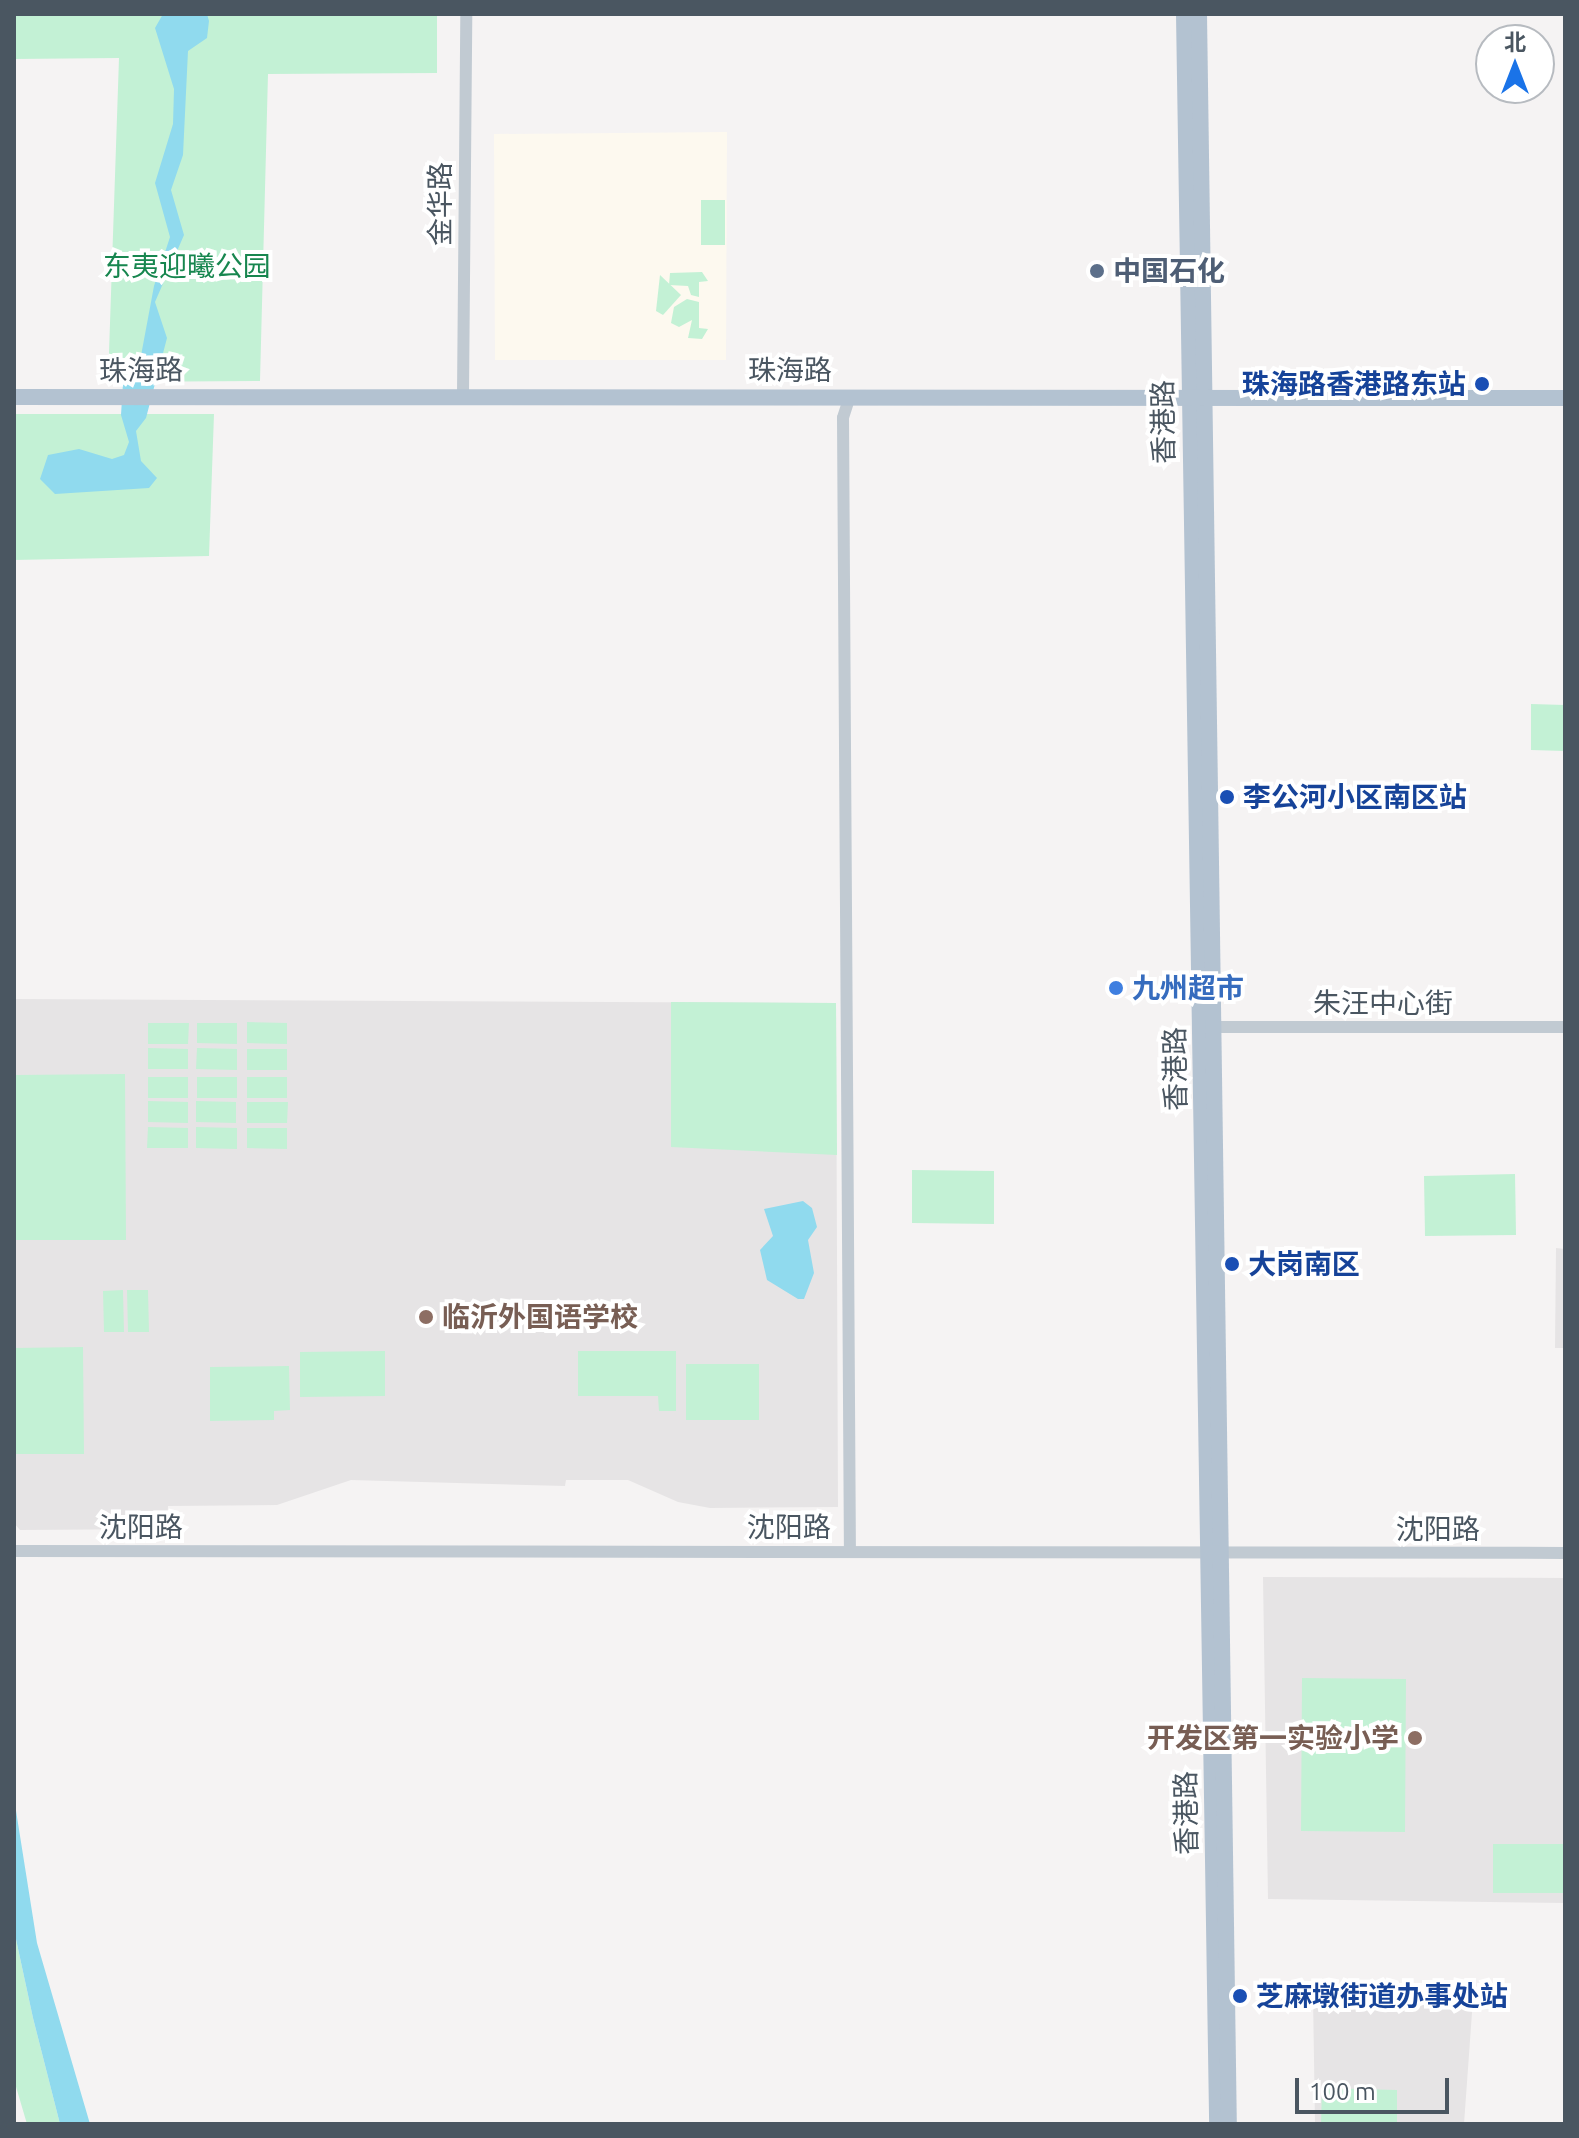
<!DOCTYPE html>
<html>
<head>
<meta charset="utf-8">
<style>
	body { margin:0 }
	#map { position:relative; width:1579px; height:2138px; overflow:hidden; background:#f5f3f3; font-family:Ubuntu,"Noto Sans SC",sans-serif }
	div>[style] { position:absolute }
	.commercial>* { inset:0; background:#fdf9ef }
	.education>* { inset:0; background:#e6e4e5 }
	.green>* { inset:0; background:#c3f1d5 }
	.water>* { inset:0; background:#90daee }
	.minor>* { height:12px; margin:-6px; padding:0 6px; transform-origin:6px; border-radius:6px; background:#c1cad2 }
	.major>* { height:16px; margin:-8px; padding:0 8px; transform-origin:8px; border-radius:8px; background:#b3c2d1 }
	.dots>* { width:22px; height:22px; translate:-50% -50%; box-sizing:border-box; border:4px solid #fff; border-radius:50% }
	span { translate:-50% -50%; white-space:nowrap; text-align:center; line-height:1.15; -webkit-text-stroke:8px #fff; paint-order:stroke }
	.street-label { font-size:28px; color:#4a5661 }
	.park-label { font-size:28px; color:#17864f }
	.service-label { font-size:28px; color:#4e5e75; font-weight:700 }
	.left { translate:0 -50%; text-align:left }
	.transit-label { font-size:28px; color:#164399; font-weight:700 }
	.right { translate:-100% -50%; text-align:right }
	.shop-label { font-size:28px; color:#366cbe; font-weight:700 }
	.education-label { font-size:28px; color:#785e54; font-weight:700 }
	.frame { position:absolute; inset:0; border:16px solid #4a5661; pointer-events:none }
	.north { position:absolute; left:1475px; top:24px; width:80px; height:80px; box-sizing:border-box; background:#fff; border:2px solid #b7bbc0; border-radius:50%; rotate:0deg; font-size:22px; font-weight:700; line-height:32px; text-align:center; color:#4a5661 }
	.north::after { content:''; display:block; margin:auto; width:28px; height:36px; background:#1a73e8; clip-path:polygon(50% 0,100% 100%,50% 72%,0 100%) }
	.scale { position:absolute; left:1295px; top:2078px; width:154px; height:36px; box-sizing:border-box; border:4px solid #4a5661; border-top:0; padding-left:10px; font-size:24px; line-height:28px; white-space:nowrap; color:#4a5661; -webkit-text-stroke:6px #fff; paint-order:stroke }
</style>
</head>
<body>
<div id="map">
	<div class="commercial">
		<div style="clip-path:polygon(727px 132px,726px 360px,495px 360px,494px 134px)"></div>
	</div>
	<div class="education">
		<div style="clip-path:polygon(14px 999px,836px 1003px,838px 1507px,710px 1508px,678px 1502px,628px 1480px,566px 1480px,565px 1486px,351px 1480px,277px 1505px,168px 1506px,167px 1529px,20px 1530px,14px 1523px)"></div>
		<div style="clip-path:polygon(1556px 1248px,1565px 1249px,1565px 1348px,1555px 1348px)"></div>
		<div style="clip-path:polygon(1263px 1577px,1565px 1578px,1565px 1903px,1268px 1899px)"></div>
		<div style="clip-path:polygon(1313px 1996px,1473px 1999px,1464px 2124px,1315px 2124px)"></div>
	</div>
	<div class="green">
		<div style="clip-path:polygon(14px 14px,437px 14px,437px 73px,268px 74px,260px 381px,108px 382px,119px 58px,14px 59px)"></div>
		<div style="clip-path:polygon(701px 200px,725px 200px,725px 245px,701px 245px)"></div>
		<div style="clip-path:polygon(702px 272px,708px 281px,699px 282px,699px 297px,691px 295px,688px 286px,669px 285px,670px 273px)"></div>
		<div style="clip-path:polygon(660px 275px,681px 295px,663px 315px,656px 311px)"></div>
		<div style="clip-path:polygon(687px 299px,699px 302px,699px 328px,708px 329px,702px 339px,688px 338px,692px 320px,679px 327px,671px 323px,674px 307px)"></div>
		<div style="clip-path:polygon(14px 414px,214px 414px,209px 556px,14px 560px)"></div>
		<div style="clip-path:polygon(1531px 704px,1565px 705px,1565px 751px,1531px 750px)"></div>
		<div style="clip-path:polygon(671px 1002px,836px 1003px,837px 1155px,671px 1147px)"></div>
		<div style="clip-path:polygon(247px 1022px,287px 1023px,287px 1044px,247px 1043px)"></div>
		<div style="clip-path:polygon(148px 1023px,189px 1023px,188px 1044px,148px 1044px)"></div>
		<div style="clip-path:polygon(197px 1023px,237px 1023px,237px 1044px,197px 1043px)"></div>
		<div style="clip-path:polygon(148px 1048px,188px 1049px,188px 1069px,148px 1069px)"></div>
		<div style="clip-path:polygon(197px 1048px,237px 1049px,237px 1070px,196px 1069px)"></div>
		<div style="clip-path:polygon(247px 1049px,287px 1049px,287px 1070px,247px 1070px)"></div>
		<div style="clip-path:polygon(125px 1074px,126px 1240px,14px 1240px,14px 1075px)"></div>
		<div style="clip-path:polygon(148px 1077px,188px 1077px,188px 1098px,148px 1098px)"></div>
		<div style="clip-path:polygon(197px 1077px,237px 1077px,237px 1098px,197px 1098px)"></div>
		<div style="clip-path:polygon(247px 1077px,287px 1077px,287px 1098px,247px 1098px)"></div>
		<div style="clip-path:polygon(148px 1101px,188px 1102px,188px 1123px,148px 1122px)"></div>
		<div style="clip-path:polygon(196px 1101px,236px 1102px,236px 1123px,196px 1122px)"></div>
		<div style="clip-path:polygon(247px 1102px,288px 1102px,287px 1123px,247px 1123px)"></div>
		<div style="clip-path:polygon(148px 1127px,188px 1128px,188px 1148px,147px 1148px)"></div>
		<div style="clip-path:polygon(196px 1127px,237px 1128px,237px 1149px,196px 1148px)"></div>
		<div style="clip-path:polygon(247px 1128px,287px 1128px,287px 1149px,247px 1148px)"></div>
		<div style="clip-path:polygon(912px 1170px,994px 1171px,994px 1224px,912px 1223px)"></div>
		<div style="clip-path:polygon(1515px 1174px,1516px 1235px,1425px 1236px,1424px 1176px)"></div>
		<div style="clip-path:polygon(123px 1290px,124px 1332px,104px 1332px,103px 1291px)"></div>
		<div style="clip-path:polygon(127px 1290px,148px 1290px,149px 1332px,128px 1332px)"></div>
		<div style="clip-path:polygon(83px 1347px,84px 1454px,14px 1454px,14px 1348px)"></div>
		<div style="clip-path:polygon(385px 1351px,385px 1396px,300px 1397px,300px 1352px)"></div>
		<div style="clip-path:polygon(578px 1351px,676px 1351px,676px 1411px,659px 1411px,658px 1396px,578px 1396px)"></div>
		<div style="clip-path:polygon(686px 1364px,759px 1364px,759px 1420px,686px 1420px)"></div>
		<div style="clip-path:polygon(289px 1366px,290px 1410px,274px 1411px,274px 1420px,210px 1421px,210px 1367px)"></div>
		<div style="clip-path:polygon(1302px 1678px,1406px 1679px,1405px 1832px,1301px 1831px)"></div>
		<div style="clip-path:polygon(1493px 1844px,1565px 1844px,1565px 1893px,1493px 1893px)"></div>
		<div style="clip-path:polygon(14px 1930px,33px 2018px,60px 2124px,27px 2124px,14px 2080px)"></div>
		<div style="clip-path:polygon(1322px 2088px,1397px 2090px,1397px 2124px,1321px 2124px)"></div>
	</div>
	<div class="water">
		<div style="clip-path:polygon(163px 14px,207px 14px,209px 21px,207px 38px,188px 51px,183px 155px,171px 190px,184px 235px,155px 302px,167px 338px,146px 418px,136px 431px,141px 461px,157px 478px,149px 488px,55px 494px,40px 479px,48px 455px,79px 449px,112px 459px,124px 455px,129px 442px,121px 415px,123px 383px,140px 361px,154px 286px,170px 237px,155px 183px,173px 124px,174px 89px,155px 28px)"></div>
		<div style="clip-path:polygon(803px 1201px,812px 1208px,817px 1227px,808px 1240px,814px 1273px,804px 1299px,798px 1299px,767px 1280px,760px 1250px,773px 1236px,764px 1209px)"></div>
		<div style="clip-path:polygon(14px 1798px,37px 1943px,90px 2124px,60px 2124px,33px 2018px,14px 1930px)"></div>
	</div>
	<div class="minor">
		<div style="left:463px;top:394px;width:380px;rotate:-89.5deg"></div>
		<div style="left:850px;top:396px;width:23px;rotate:108deg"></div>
		<div style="left:843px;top:418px;width:1133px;rotate:89.65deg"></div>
		<div style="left:1208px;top:1027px;width:357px"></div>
		<div style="left:14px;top:1551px;width:1551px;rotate:0.07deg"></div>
	</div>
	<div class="major">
		<div style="left:1184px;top:14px;width:2110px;rotate:89.1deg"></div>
		<div style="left:1199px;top:14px;width:2110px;rotate:89.19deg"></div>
		<div style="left:14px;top:397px;width:1551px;rotate:0.04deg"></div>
	</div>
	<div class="dots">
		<div style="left:1097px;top:271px;background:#5c6f8a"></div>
		<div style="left:1482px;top:384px;background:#1a4fb4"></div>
		<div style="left:1227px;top:797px;background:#1a4fb4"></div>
		<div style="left:1116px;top:988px;background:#3f7fe0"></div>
		<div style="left:1232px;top:1264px;background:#1a4fb4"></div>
		<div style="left:426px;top:1317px;background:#8d6e63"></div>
		<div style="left:1415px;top:1738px;background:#8d6e63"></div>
		<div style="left:1240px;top:1996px;background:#1a4fb4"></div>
	</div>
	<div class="street-label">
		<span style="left:440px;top:204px;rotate:-90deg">金华路</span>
		<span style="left:141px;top:370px;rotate:-1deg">珠海路</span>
		<span style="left:790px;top:370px">珠海路</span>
		<span style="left:1163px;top:422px;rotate:-91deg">香港路</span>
		<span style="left:1383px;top:1003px">朱汪中心街</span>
		<span style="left:1175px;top:1069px;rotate:-91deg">香港路</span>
		<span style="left:141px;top:1527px">沈阳路</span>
		<span style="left:789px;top:1527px">沈阳路</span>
		<span style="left:1438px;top:1529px">沈阳路</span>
		<span style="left:1186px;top:1813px;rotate:-91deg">香港路</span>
	</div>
	<div class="park-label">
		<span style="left:187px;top:266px">东夷迎曦公园</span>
	</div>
	<div class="service-label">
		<span class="left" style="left:1113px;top:271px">中国石化</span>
	</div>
	<div class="transit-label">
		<span class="right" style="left:1466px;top:384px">珠海路香港路东站</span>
		<span class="left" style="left:1243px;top:797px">李公河小区南区站</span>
		<span class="left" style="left:1248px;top:1264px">大岗南区</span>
		<span class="left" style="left:1256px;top:1996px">芝麻墩街道办事处站</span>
	</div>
	<div class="shop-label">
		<span class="left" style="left:1132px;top:988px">九州超市</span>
	</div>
	<div class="education-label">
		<span class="left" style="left:442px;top:1317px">临沂外国语学校</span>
		<span class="right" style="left:1399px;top:1738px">开发区第一实验小学</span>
	</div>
	<div class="frame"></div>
	<div class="north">北</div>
	<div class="scale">100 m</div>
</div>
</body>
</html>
